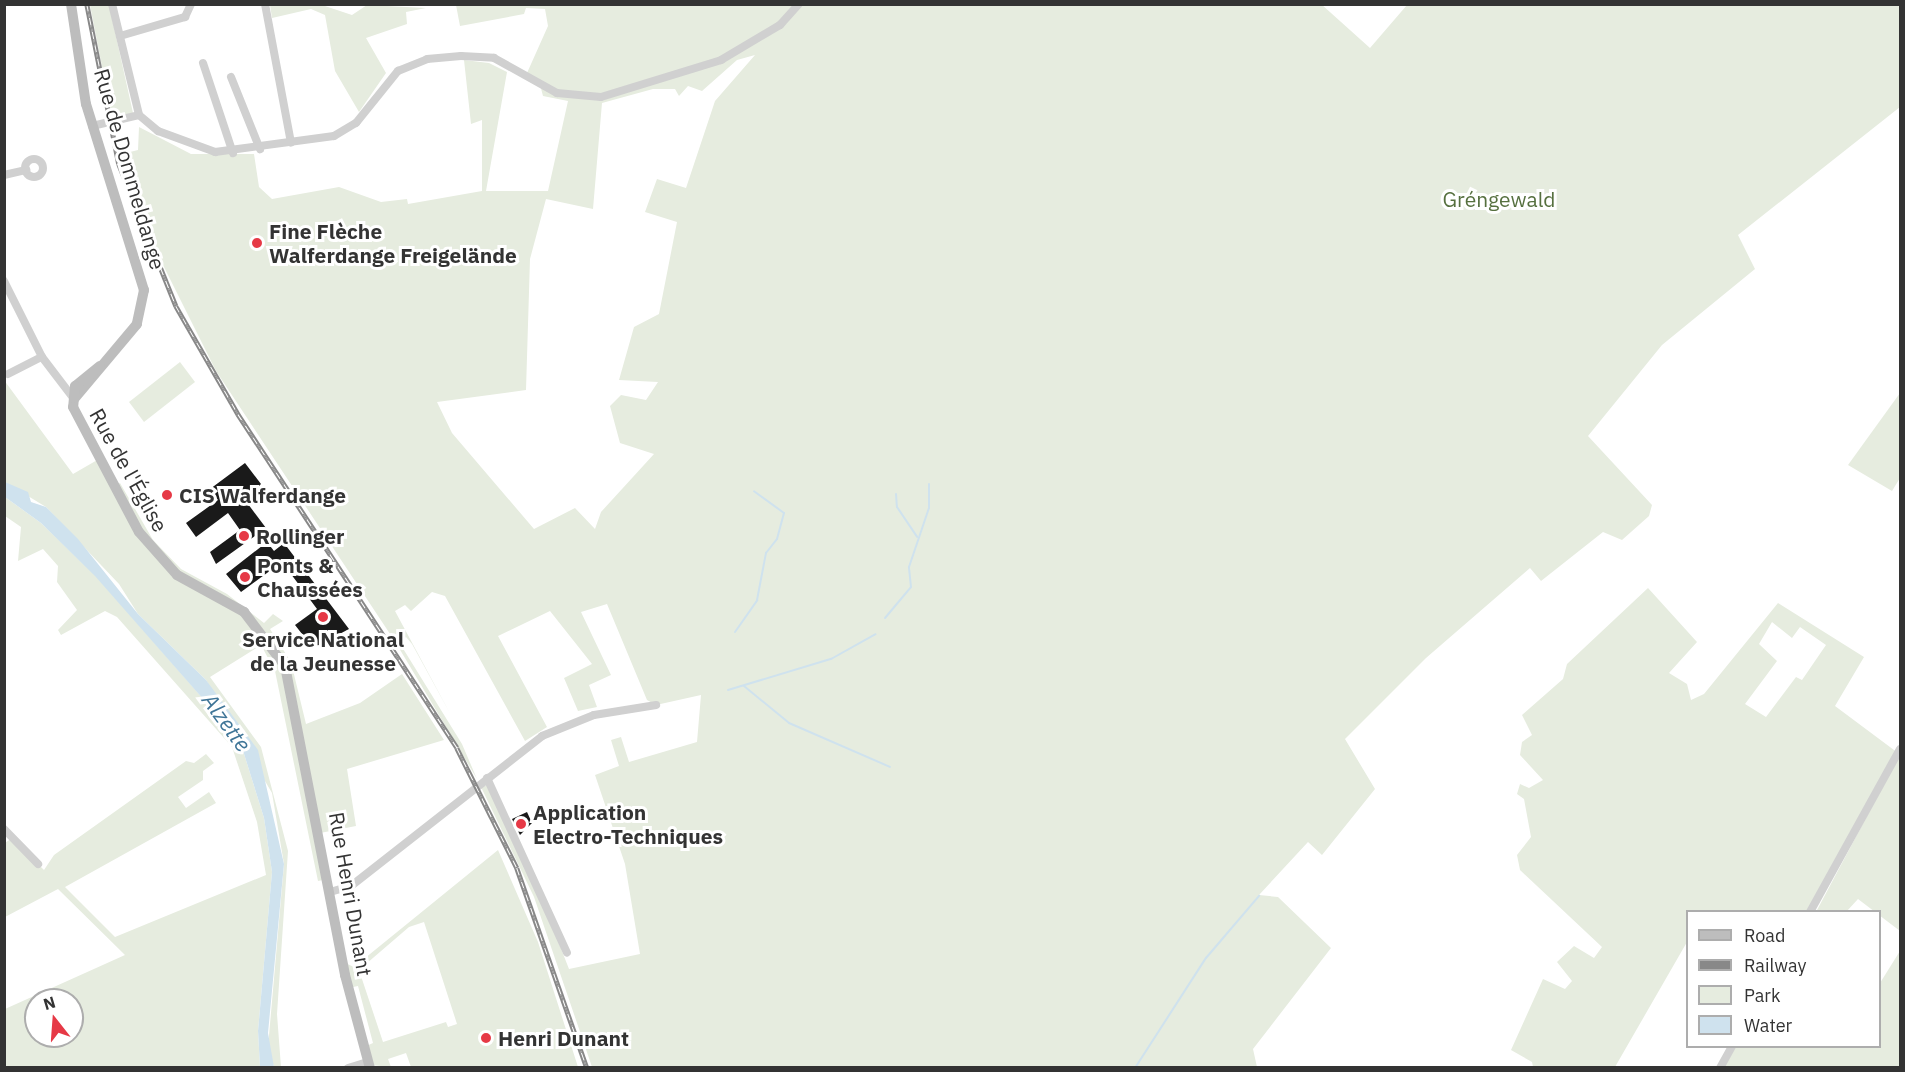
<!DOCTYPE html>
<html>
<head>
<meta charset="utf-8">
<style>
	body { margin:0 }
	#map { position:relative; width:1905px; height:1072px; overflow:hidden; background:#fff; font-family:"IBM Plex Sans",sans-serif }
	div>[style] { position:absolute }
	.green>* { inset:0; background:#e6ecdf }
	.water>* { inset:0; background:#cfe2ee }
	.stream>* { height:2px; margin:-1px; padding:0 1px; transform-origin:1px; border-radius:1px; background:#cfe2ee }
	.building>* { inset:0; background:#1a1a1a }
	.street>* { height:8px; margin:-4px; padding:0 4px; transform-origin:4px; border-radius:4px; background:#d0d0d0 }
	.street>.ring { margin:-4px; padding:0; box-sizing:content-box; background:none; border:8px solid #d0d0d0; border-radius:50% }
	.secondary>* { height:10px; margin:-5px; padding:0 5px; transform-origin:5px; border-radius:5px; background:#bdbdbd }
	.rail>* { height:4.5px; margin-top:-2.25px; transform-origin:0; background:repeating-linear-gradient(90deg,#fff 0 7px,#888 0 14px); box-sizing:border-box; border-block:2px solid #888 }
	.dots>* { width:16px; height:16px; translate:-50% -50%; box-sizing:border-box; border:3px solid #fff; border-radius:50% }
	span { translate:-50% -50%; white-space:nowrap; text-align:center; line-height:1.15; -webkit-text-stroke:6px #fff; paint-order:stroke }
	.street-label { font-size:21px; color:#333 }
	.park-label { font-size:21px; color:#56703f }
	.poi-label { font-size:21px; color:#333; font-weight:700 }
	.left { translate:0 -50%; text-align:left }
	.water-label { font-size:22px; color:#3f7597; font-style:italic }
	.frame { position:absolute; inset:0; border:6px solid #333; pointer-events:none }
	.legend { position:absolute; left:1686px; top:910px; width:195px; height:138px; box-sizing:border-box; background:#fff; border:2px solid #adadad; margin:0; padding:8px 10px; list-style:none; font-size:18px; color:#333 }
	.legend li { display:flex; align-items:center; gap:12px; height:30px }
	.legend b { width:30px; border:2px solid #adadad }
	.north { position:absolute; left:24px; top:988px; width:60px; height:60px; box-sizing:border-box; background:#fff; border:2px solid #adadad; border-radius:50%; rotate:343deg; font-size:16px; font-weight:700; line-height:24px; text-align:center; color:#333 }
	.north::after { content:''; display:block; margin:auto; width:21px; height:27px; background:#e63946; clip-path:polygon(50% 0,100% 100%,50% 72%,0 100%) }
</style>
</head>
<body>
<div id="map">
	<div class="green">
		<div style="clip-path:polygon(evenodd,1321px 4px,1370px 48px,1407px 5px,1900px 5px,1900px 107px,1738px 235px,1755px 269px,1662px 345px,1588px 436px,1652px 505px,1649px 516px,1622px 540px,1603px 532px,1541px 581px,1530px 568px,1426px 658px,1345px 739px,1375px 789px,1322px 855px,1308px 842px,1259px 895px,1278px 897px,1331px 948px,1253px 1049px,1257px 1067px,592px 1067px,534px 897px,480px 785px,487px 786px,540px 895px,569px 969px,640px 954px,625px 864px,595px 775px,619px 766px,611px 740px,621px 737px,629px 762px,697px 742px,701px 695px,656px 705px,647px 700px,607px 604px,581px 612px,611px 675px,589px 685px,597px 707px,578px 711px,564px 678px,592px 664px,550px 611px,498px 636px,547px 727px,525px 741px,445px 596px,432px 592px,411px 611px,405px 605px,395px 611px,452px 717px,412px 644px,406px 637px,399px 642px,462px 744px,477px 779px,396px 643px,216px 371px,146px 231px,117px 140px,126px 153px,138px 150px,139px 127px,191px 154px,254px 154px,259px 187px,272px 199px,339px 187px,381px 202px,407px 199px,408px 204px,482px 191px,482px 120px,471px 124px,464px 60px,489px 63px,507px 72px,486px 191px,548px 191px,568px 101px,543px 96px,539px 81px,527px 73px,548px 26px,545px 9px,526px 8px,524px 14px,460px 26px,456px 5px,1321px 4px,755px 55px,715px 101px,686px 188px,657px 179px,645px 212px,677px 222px,659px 314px,634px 327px,619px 380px,658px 382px,646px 400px,621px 395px,610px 406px,620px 443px,654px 454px,601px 512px,595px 529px,575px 508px,534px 529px,452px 433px,437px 402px,526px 390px,530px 259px,546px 199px,593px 209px,602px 103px,653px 89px,675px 89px,679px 96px,688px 86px,702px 91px,737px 60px,755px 55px)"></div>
		<div style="clip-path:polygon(90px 5px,109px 5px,133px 113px,112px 118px)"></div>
		<div style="clip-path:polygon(270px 5px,322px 5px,352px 15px,367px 5px,426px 8px,406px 12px,407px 24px,366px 38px,386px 73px,359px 112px,335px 71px,325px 15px,311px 9px,272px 18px)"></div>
		<div style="clip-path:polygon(180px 362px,195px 382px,144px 422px,129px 402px)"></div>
		<div style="clip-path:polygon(4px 380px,73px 474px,99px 459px,115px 486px,120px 483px,153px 540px,181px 569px,227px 594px,264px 623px,273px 614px,283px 621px,270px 629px,291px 662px,306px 724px,360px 703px,402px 674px,444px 740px,347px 769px,356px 826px,315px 834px,323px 880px,318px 881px,275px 671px,261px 645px,210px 677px,261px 747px,288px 851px,277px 1014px,281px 1067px,274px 1067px,268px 1047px,284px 864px,272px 793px,206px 680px,138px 614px,119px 584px,46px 507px,5px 482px)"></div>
		<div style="clip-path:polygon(1900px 393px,1900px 478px,1892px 491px,1848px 465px)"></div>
		<div style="clip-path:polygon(evenodd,5px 497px,41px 523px,96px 576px,240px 741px,264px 818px,272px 872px,258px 1031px,260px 1067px,5px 1067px,5px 1009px,125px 955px,58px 889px,5px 917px,5px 843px,12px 838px,44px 870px,54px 855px,186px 761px,194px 763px,206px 754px,214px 763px,203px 771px,203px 780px,178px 797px,186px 808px,209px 792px,216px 803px,65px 887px,115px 937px,266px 875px,257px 822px,232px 747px,117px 617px,105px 611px,61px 635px,58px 630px,77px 610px,57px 582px,58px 566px,43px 549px,18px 561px,21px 527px,5px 516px,5px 497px,36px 1000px,72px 1000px,72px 1036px,36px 1036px,36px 1000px)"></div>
		<div style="clip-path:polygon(evenodd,1648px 588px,1697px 642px,1669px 673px,1687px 684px,1691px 700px,1704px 694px,1778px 603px,1864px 657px,1835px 706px,1898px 753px,1810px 911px,1688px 912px,1687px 942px,1615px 1067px,1533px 1067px,1532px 1062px,1511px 1050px,1543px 979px,1565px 989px,1572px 981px,1557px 962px,1574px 946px,1594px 958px,1602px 947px,1520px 870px,1517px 855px,1531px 837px,1524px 799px,1517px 794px,1520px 784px,1529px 788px,1543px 780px,1520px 755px,1522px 742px,1532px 735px,1522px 715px,1563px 679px,1567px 664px,1648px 588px,1772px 622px,1792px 638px,1800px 627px,1826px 645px,1802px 680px,1796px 677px,1766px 717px,1745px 704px,1777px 661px,1759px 644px,1772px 622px)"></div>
		<div style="clip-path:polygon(1900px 754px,1900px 931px,1858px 899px,1847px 911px,1816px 912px)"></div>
		<div style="clip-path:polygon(evenodd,498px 850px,538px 942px,578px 1067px,411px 1067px,406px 1053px,388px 1059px,391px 1067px,370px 1065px,364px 1047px,373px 1043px,358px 986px,348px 988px,343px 962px,354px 967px,498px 850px,424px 922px,457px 1024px,448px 1027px,446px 1022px,383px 1042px,359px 970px,409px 927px,424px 922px)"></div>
		<div style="clip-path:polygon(1900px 951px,1900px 1067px,1720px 1068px,1732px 1047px,1880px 1046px,1880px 983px)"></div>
	</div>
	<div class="water">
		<div style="clip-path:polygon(5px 482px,28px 492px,31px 502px,46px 507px,78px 539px,138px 614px,206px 680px,258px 750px,284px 864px,268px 1033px,274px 1067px,260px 1067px,258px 1031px,272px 872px,264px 818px,240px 741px,95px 576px,41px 523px,5px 497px)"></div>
	</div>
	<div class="stream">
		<div style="left:896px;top:494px;width:13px;rotate:86deg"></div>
		<div style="left:897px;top:507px;width:36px;rotate:56deg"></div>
		<div style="left:885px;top:618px;width:40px;rotate:-50deg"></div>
		<div style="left:911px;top:587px;width:20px;rotate:-96deg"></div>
		<div style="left:909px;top:567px;width:62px;rotate:-71.3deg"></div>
		<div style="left:929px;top:508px;width:24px;rotate:-90deg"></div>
		<div style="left:735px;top:632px;width:39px;rotate:-55deg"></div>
		<div style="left:757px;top:600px;width:48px;rotate:-79.2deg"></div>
		<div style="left:766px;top:553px;width:18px;rotate:-52deg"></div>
		<div style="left:777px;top:539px;width:27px;rotate:-75deg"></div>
		<div style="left:784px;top:513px;width:37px;rotate:-144deg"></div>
		<div style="left:744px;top:686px;width:58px;rotate:39.4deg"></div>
		<div style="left:789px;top:723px;width:110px;rotate:23.5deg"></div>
		<div style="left:728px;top:690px;width:108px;rotate:-16.8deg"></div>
		<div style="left:831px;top:659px;width:51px;rotate:-29.1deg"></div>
		<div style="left:1135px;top:1068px;width:131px;rotate:-57.2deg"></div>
		<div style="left:1206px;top:958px;width:82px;rotate:-49.5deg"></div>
	</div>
	<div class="building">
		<div style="clip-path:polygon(245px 463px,261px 484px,245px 500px,266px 528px,216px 564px,210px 552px,240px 530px,228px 513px,196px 537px,186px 523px,218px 500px,210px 489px)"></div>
		<div style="clip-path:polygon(267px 542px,274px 551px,284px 543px,349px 629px,313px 648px,295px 625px,317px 609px,282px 562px,241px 592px,226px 574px)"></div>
		<div style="clip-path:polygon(527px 812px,532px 823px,520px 835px,512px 819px)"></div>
	</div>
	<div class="street">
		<div style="left:112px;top:4px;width:114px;rotate:76.3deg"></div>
		<div style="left:265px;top:4px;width:141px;rotate:79.4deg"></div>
		<div style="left:120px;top:36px;width:68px;rotate:-16.3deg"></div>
		<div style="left:185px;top:17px;width:14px;rotate:-65deg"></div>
		<div style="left:203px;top:63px;width:95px;rotate:71.6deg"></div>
		<div style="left:231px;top:77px;width:78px;rotate:68.1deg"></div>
		<div style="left:139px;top:115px;width:25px;rotate:40deg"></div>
		<div style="left:158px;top:131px;width:61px;rotate:20.2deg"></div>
		<div style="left:215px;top:152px;width:120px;rotate:-7.7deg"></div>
		<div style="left:334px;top:136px;width:26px;rotate:-31deg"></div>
		<div style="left:356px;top:123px;width:67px;rotate:-51.1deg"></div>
		<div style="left:398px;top:71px;width:31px;rotate:-22deg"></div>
		<div style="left:427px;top:59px;width:34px;rotate:-5deg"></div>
		<div style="left:461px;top:56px;width:33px;rotate:3deg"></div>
		<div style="left:494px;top:58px;width:72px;rotate:29.1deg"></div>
		<div style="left:557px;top:93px;width:44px;rotate:5.2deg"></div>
		<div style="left:601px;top:97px;width:126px;rotate:-17.1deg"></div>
		<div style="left:721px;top:60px;width:69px;rotate:-30.7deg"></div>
		<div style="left:780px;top:25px;width:28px;rotate:-48deg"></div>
		<div style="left:92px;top:126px;width:48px;rotate:-13.2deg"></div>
		<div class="ring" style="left:25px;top:159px;width:10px;height:10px"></div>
		<div style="left:4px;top:175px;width:23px;rotate:-13deg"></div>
		<div style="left:4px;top:281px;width:85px;rotate:63.4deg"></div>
		<div style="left:42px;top:357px;width:53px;rotate:52.7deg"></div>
		<div style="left:8px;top:374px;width:38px;rotate:-27deg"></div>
		<div style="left:487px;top:778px;width:192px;rotate:65.4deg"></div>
		<div style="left:4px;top:829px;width:49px;rotate:45.8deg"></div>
		<div style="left:330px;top:892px;width:22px;rotate:-16deg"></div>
		<div style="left:351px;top:886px;width:243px;rotate:-38.1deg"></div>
		<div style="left:542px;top:736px;width:56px;rotate:-22deg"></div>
		<div style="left:594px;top:715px;width:63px;rotate:-9.2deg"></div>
		<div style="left:1810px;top:912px;width:186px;rotate:-61.1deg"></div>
		<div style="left:348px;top:1068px;width:21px;rotate:-17deg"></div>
		<div style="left:1720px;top:1068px;width:25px;rotate:-61deg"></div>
	</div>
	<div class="secondary">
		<div style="left:71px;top:4px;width:101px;rotate:81.5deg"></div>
		<div style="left:86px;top:104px;width:195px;rotate:72.7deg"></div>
		<div style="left:144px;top:290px;width:35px;rotate:102deg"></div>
		<div style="left:137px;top:324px;width:98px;rotate:130deg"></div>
		<div style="left:100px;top:366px;width:32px;rotate:141deg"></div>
		<div style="left:75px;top:386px;width:21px;rotate:95deg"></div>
		<div style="left:73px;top:407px;width:141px;rotate:62.2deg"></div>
		<div style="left:139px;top:532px;width:57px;rotate:48.5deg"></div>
		<div style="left:177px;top:575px;width:77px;rotate:28.9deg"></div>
		<div style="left:244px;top:612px;width:68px;rotate:52.8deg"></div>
		<div style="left:285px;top:666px;width:315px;rotate:79deg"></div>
		<div style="left:345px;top:975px;width:96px;rotate:75deg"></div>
	</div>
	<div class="rail">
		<div style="left:87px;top:4px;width:163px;rotate:78.7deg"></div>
		<div style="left:119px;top:164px;width:153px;rotate:68.1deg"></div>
		<div style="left:176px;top:306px;width:125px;rotate:60.1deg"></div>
		<div style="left:238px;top:414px;width:399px;rotate:56.7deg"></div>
		<div style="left:457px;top:748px;width:134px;rotate:63.4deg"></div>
		<div style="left:517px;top:868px;width:212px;rotate:70.7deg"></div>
	</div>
	<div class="dots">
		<div style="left:257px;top:243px;background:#e63946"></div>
		<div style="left:167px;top:495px;background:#e63946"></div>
		<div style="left:244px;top:536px;background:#e63946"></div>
		<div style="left:245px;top:577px;background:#e63946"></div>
		<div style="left:323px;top:617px;background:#e63946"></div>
		<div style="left:521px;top:824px;background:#e63946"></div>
		<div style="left:486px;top:1038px;background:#e63946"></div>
	</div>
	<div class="street-label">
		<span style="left:130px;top:169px;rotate:74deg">Rue de Dommeldange</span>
		<span style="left:129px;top:470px;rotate:61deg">Rue de l'Église</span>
		<span style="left:351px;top:894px;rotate:80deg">Rue Henri Dunant</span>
	</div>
	<div class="park-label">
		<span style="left:1499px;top:199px">Gréngewald</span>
	</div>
	<div class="poi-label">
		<span class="left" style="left:269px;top:243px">Fine Flèche<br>Walferdange Freigelände</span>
		<span class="left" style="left:179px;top:495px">CIS Walferdange</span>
		<span class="left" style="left:256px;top:536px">Rollinger</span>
		<span class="left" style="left:257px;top:577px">Ponts &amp;<br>Chaussées</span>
		<span style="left:323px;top:651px">Service National<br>de la Jeunesse</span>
		<span class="left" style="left:533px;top:824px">Application<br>Electro-Techniques</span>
		<span class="left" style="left:498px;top:1038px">Henri Dunant</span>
	</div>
	<div class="water-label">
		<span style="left:227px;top:722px;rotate:54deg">Alzette</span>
	</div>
	<div class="frame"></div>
	<ul class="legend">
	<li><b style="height:8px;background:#bdbdbd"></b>Road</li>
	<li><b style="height:8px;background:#888"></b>Railway</li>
	<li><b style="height:16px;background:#e6ecdf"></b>Park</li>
	<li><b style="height:16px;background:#cfe2ee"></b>Water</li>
	</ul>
	<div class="north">N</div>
</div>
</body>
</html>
